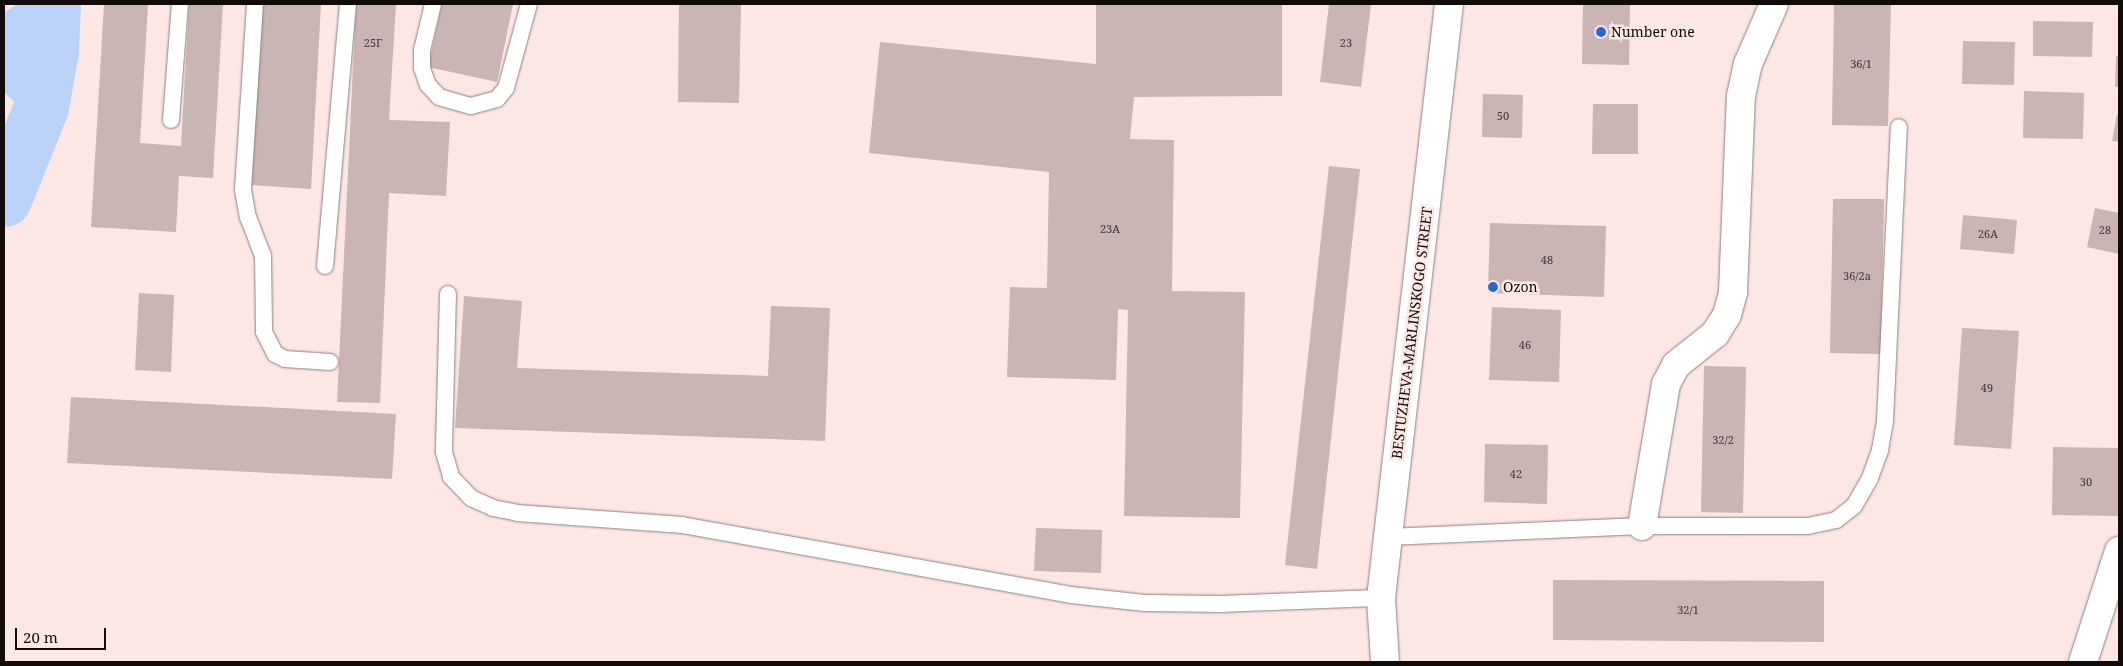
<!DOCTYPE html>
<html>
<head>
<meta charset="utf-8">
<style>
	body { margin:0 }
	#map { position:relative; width:2123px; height:666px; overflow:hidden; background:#fce7e4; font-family:"Noto Serif",serif }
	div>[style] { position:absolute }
	.water>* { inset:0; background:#bbd2f8 }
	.river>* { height:55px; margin:-27.5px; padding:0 27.5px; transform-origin:27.5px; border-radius:27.5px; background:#bbd2f8 }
	.building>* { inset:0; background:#c9b5b3 }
	.roads { filter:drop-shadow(0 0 1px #917e7c) drop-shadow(0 0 1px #917e7c) }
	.service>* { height:16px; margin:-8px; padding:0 8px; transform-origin:8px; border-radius:8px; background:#fff }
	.minor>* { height:28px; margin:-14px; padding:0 14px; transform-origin:14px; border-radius:14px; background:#fff }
	.dots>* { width:14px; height:14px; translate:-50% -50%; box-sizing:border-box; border:2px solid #fce7e4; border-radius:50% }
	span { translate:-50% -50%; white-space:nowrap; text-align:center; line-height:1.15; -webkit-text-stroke:5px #fce7e4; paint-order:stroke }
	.number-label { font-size:11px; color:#3f3634 }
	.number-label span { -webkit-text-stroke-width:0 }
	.poi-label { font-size:14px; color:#110b0a }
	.left { translate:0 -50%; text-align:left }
	.street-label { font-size:14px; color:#110b0a }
	.frame { position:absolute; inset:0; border:5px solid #110b0a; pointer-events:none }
	.scale { position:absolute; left:15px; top:628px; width:91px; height:22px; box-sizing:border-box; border:2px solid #110b0a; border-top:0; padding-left:6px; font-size:15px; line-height:18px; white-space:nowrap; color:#110b0a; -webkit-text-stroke:4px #fce7e4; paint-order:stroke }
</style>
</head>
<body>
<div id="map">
	<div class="water">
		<div style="clip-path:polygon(17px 4px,60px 4px,71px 55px,44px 131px,4px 92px,4px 13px)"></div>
	</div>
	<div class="river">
		<div style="left:4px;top:199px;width:99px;rotate:-68.1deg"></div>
		<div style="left:41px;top:107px;width:58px;rotate:-80deg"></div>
		<div style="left:51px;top:50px;width:46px;rotate:-87.5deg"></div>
	</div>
	<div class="building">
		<div style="clip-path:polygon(104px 4px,148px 4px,140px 143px,181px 146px,189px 4px,223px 4px,213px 178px,179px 176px,176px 232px,91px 227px)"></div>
		<div style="clip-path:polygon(261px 4px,321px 4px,311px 189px,250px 185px)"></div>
		<div style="clip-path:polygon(356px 4px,396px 4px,389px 120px,450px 122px,446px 196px,389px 193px,380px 403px,337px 402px)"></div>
		<div style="clip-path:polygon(442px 4px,513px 4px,497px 82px,428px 67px)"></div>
		<div style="clip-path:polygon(679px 4px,741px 4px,739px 103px,678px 102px)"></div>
		<div style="clip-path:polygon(1096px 4px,1282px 4px,1282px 96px,1134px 97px,1130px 139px,1174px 140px,1172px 291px,1245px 292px,1240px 518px,1124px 516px,1128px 310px,1118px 309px,1116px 380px,1007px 377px,1010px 287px,1047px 288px,1049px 172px,869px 153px,880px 42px,1096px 64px)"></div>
		<div style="clip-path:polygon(1329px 4px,1371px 4px,1361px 87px,1320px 82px)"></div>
		<div style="clip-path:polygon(1583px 4px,1630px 4px,1629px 65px,1582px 64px)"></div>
		<div style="clip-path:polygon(1834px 4px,1891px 4px,1888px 126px,1832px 125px)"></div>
		<div style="clip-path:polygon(2033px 21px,2093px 22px,2092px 57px,2033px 56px)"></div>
		<div style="clip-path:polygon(1963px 41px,2015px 42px,2014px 85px,1962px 84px)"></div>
		<div style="clip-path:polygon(2116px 56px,2119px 56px,2119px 87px,2115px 87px)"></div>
		<div style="clip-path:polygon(2024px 91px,2084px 93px,2083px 139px,2023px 138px)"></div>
		<div style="clip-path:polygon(1483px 94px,1523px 95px,1522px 138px,1482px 137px)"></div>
		<div style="clip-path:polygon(1593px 104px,1638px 104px,1638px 154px,1592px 154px)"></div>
		<div style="clip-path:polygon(2117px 114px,2119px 115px,2119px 142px,2112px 141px)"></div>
		<div style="clip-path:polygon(1329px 166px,1360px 169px,1317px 569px,1285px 565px)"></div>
		<div style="clip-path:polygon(1833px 199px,1884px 199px,1881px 354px,1830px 353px)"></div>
		<div style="clip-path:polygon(2095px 208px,2119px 213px,2119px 254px,2087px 247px)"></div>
		<div style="clip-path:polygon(1963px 215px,2017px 220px,2014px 254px,1960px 249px)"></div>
		<div style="clip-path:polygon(1490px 223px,1606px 226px,1604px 297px,1488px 293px)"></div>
		<div style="clip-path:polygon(139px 293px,174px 295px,171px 372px,135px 370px)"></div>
		<div style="clip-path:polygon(464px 296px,522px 301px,517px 368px,768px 376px,771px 306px,830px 308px,825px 441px,455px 428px)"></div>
		<div style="clip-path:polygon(1492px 307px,1561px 310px,1559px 382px,1489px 380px)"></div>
		<div style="clip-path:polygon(1962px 328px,2019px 331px,2011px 449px,1954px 445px)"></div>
		<div style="clip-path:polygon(1704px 366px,1746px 367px,1743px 513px,1701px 512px)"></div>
		<div style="clip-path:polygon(71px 397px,396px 414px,392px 479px,67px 463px)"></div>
		<div style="clip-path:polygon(1485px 444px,1548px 445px,1547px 504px,1484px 502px)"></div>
		<div style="clip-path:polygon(2053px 447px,2119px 448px,2119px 516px,2052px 515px)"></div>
		<div style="clip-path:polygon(1036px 528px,1102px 530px,1101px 573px,1034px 571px)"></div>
		<div style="clip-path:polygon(1553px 580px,1824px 581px,1824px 642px,1553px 640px)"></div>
	</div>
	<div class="roads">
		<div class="service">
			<div style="left:255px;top:4px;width:186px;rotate:93.7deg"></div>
			<div style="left:243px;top:190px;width:27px;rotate:80deg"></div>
			<div style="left:248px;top:217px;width:42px;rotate:69deg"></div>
			<div style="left:263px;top:256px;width:76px;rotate:89.2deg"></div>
			<div style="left:264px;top:332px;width:25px;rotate:63deg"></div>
			<div style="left:275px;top:354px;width:11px;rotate:27deg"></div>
			<div style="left:285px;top:359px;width:45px;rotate:3.8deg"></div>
			<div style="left:433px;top:4px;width:47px;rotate:103.4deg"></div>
			<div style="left:422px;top:50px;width:18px;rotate:90deg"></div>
			<div style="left:422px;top:68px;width:18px;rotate:71deg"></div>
			<div style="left:428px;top:85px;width:16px;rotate:47deg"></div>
			<div style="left:439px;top:97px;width:33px;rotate:16deg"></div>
			<div style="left:471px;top:106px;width:27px;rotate:-15deg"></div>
			<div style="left:497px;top:99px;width:14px;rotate:-51deg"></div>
			<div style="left:506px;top:88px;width:87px;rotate:-74.7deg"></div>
			<div style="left:171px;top:120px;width:116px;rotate:-85.6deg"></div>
			<div style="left:325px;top:266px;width:263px;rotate:-85deg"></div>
			<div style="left:448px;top:294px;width:158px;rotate:91.5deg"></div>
			<div style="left:444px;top:452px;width:26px;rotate:74deg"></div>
			<div style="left:451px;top:477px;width:29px;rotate:46deg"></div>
			<div style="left:471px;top:498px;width:24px;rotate:24deg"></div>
			<div style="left:493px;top:508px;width:25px;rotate:11deg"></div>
			<div style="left:518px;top:513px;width:164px;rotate:4.2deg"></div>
			<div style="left:682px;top:525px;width:395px;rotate:10.2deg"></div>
			<div style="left:1071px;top:595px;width:74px;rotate:6.2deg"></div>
			<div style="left:1145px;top:603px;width:77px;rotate:0.7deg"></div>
			<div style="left:1222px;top:604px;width:159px;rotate:-2.2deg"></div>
			<div style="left:1388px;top:537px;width:254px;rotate:-2.5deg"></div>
			<div style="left:1642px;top:526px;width:166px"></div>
			<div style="left:1808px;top:526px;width:29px;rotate:-12deg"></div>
			<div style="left:1836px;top:520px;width:23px;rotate:-38deg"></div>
			<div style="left:1854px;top:506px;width:32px;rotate:-60deg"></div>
			<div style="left:1870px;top:478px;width:30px;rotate:-70deg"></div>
			<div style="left:1880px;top:450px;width:29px;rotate:-80deg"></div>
			<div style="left:1885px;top:421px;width:294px;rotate:-87.3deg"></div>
		</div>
		<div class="minor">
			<div style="left:1642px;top:526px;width:144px;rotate:-80.4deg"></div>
			<div style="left:1666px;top:384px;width:21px;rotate:-62deg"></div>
			<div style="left:1676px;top:365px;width:50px;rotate:-38.5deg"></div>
			<div style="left:1715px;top:334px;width:22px;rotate:-58deg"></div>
			<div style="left:1727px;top:315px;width:24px;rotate:-75deg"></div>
			<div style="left:1733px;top:292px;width:196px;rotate:-87.7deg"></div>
			<div style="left:1741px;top:96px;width:33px;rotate:-78deg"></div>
			<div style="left:1748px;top:64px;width:65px;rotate:-66.6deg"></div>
			<div style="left:1385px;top:662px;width:64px;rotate:-93.6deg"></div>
			<div style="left:1381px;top:598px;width:598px;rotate:-83.47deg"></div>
			<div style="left:2083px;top:662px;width:117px;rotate:-72deg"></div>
		</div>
	</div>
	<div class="dots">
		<div style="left:1601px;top:32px;background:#246ad6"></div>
		<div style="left:1493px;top:287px;background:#246ad6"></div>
	</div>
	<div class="number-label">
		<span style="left:373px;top:43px">25Г</span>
		<span style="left:1346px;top:43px">23</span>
		<span style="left:1861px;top:64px">36/1</span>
		<span style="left:1503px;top:116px">50</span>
		<span style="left:1110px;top:229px">23А</span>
		<span style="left:2105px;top:230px">28</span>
		<span style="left:1988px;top:234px">26А</span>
		<span style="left:1547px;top:260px">48</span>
		<span style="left:1857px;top:276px">36/2а</span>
		<span style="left:1525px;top:345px">46</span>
		<span style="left:1987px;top:388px">49</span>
		<span style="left:1723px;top:440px">32/2</span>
		<span style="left:1516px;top:474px">42</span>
		<span style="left:2086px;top:482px">30</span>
		<span style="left:1688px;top:610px">32/1</span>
	</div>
	<div class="poi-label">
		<span class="left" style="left:1611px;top:32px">Number one</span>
		<span class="left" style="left:1503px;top:287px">Ozon</span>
	</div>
	<div class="street-label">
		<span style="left:1412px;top:333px;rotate:-83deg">BESTUZHEVA-MARLINSKOGO STREET</span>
	</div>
	<div class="frame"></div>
	<div class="scale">20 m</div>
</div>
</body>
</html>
